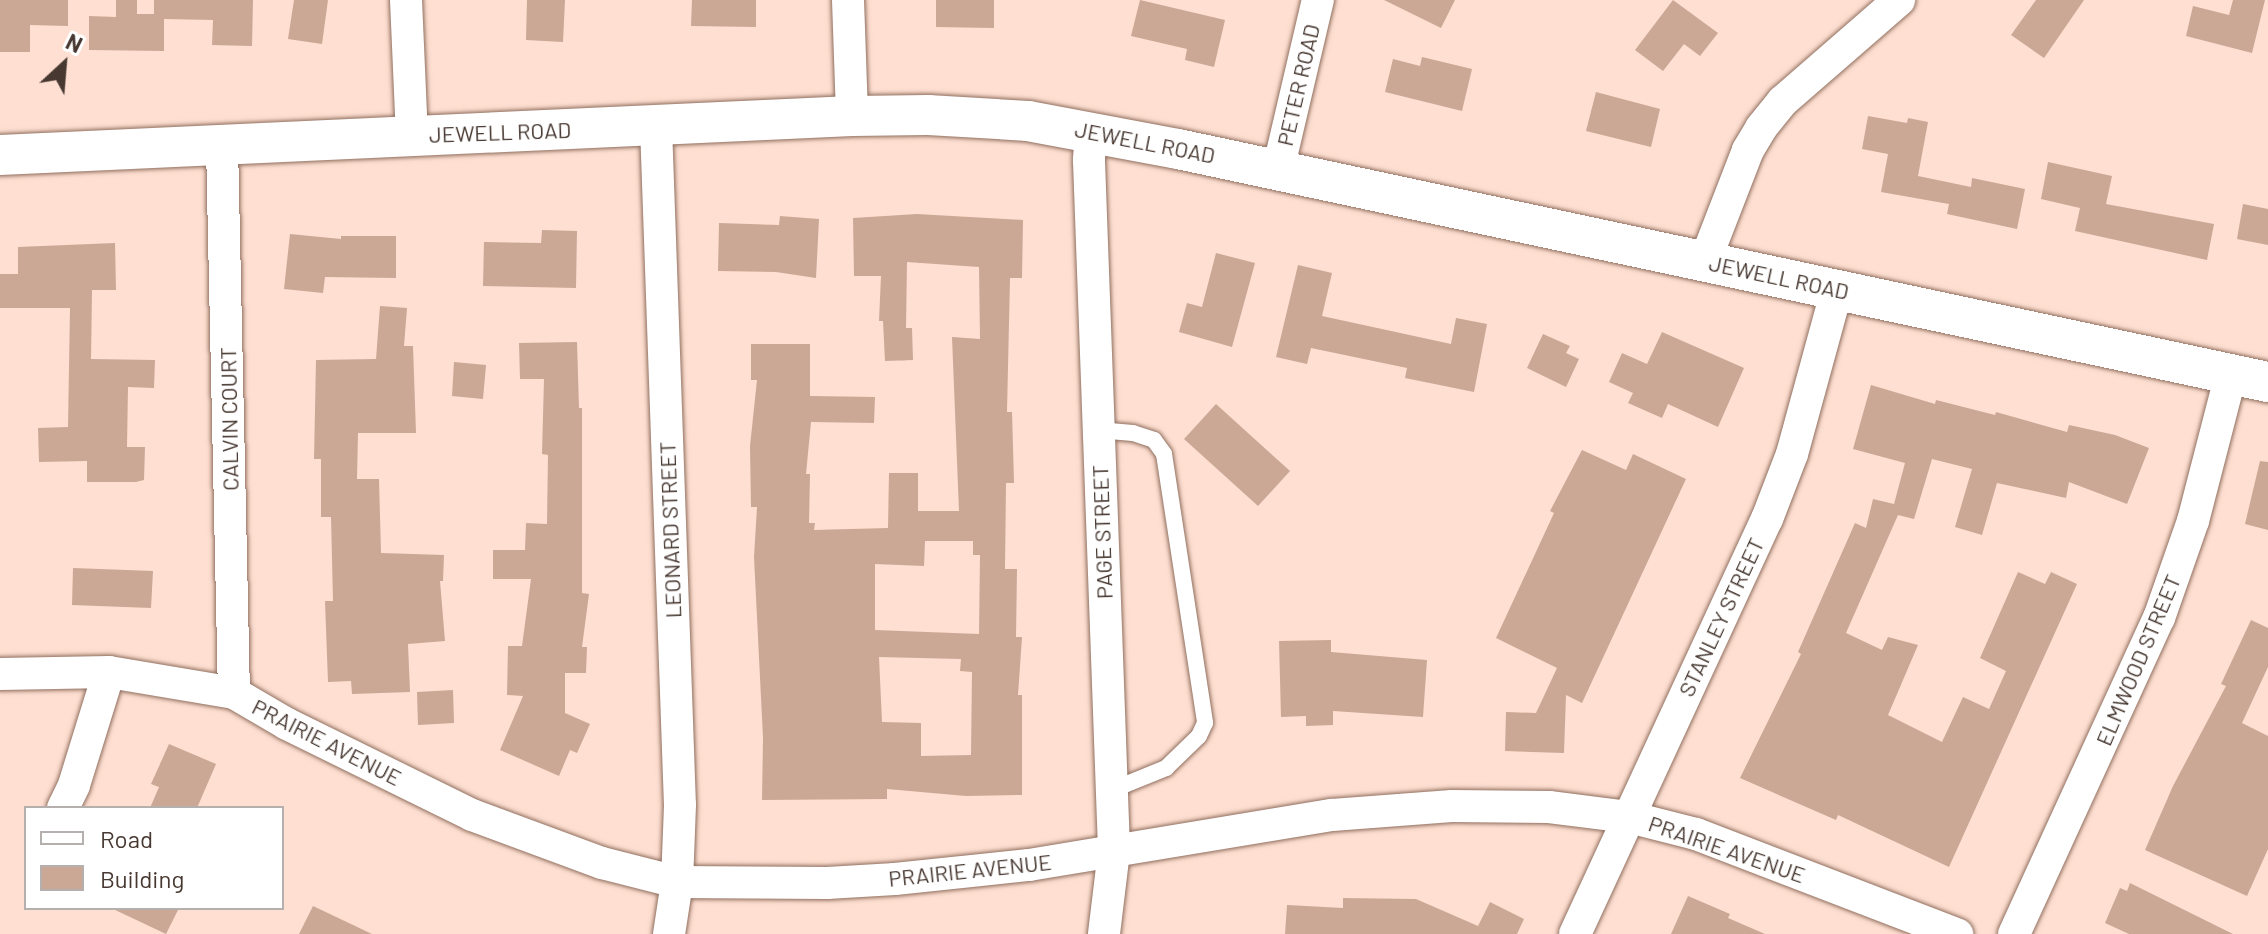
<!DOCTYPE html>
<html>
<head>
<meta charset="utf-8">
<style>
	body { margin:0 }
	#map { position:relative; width:2268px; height:934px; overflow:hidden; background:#fedfd1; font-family:Barlow,sans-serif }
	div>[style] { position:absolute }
	.building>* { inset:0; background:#cba796 }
	.roads { filter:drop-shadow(0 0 2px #906f5f) drop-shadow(0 0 2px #906f5f) }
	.service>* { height:16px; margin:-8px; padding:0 8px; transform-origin:8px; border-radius:8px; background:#fff }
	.minor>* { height:32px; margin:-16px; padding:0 16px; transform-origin:16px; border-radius:16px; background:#fff }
	.tertiary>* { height:40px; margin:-20px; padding:0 20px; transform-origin:20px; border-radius:20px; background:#fff }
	span { translate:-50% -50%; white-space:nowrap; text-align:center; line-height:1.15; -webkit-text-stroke:6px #fff; paint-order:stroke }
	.street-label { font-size:22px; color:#473831 }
	.legend { position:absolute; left:24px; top:806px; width:260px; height:104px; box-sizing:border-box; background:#fff; border:2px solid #b5afad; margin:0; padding:10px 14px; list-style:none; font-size:24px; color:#473831 }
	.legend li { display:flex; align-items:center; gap:16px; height:40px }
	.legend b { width:40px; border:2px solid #b5afad }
	.north { position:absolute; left:24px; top:24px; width:80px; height:80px; -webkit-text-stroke:6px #fff; paint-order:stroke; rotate:26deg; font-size:22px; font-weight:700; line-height:32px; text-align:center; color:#473831 }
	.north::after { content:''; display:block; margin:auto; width:28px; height:36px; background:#473831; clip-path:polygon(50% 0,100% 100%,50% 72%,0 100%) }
</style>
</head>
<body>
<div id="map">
	<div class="building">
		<div style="clip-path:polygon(0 0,68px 0,68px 26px,30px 25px,30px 52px,0 52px)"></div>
		<div style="clip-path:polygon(116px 0,137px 0,137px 14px,154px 14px,154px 0,253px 0,252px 46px,212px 45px,213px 20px,164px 19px,164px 51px,89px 50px,89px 16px,116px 17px)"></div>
		<div style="clip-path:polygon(294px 0,328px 0,322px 44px,288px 39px)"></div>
		<div style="clip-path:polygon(527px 0,565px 0,563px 42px,526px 40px)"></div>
		<div style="clip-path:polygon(692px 0,756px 0,756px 27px,691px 26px)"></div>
		<div style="clip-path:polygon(936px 0,994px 0,994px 28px,936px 27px)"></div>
		<div style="clip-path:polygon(1140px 0,1225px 20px,1214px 67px,1185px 60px,1187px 49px,1131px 36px)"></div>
		<div style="clip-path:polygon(1384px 0,1455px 0,1441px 28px)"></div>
		<div style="clip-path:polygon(1673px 0,1718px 33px,1700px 56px,1684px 44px,1663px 71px,1635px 50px)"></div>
		<div style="clip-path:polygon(2036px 0,2084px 0,2044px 58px,2011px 35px)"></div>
		<div style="clip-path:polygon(2233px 0,2265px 0,2252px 53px,2186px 36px,2193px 6px,2229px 15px)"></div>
		<div style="clip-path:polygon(1422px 57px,1472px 69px,1462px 111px,1385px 92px,1393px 59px,1420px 66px)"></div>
		<div style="clip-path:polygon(1596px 92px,1660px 109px,1651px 147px,1586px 131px)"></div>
		<div style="clip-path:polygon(1868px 116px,1907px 123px,1908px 118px,1928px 122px,1918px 176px,1971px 187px,1972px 178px,2025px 189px,2017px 229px,1947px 214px,1949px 204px,1881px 192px,1888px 154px,1862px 149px)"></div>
		<div style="clip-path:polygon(2048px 162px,2112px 176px,2106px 204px,2214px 224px,2207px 260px,2075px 231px,2080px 208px,2041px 199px)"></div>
		<div style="clip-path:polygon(2243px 204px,2268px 209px,2268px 245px,2237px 239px)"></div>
		<div style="clip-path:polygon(evenodd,917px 214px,1023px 220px,1022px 278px,1010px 278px,1007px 412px,1012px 412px,1014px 483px,1006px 483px,1005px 569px,1017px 569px,1016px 637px,1022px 637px,1018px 695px,1022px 695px,1022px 795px,966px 796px,887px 789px,887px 799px,762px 800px,763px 738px,754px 557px,757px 507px,751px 507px,750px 446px,757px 380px,751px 380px,751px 344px,810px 344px,810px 396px,875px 397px,874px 423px,811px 422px,806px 474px,810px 474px,809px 523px,815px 523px,814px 530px,888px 528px,889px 473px,918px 473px,918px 511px,959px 511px,952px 337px,980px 339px,979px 267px,907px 262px,906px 328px,912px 328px,913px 360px,885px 361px,883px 321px,879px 321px,881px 276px,854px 276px,853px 218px,917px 214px,925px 541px,973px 541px,973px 555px,980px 555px,979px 634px,875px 630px,875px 564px,924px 566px,925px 541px,917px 214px,879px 657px,961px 659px,960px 671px,972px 672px,971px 755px,921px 756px,921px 723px,882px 722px,879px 657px)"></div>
		<div style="clip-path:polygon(780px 216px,819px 219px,816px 278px,776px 272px,718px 271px,719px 223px,779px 225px)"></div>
		<div style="clip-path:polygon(542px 230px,577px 231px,576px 288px,483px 286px,484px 242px,541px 243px)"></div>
		<div style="clip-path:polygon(290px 234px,341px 239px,341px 236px,396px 236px,396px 278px,325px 277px,323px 293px,284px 289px)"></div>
		<div style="clip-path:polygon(115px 243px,116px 290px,92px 290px,91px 359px,155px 360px,154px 388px,128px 387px,127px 447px,145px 447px,144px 480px,136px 482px,87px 482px,87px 461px,39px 462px,38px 428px,68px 427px,70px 308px,0 308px,0 274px,18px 274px,18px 247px)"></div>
		<div style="clip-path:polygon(1216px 253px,1255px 263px,1232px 347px,1179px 332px,1187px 303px,1202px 307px)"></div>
		<div style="clip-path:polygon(1298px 265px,1332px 273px,1322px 316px,1451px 344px,1456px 318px,1487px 324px,1474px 392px,1405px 378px,1407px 368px,1311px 348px,1307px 364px,1276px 357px)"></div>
		<div style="clip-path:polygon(380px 306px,407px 308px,404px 346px,413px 346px,416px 433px,358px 433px,357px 479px,379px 479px,381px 553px,444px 555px,443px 581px,440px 581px,445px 641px,408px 644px,410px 692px,352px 694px,351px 681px,328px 682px,325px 601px,333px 601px,331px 517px,321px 517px,321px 459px,314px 459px,316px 360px,376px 359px)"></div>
		<div style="clip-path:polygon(1662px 332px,1744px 368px,1718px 427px,1668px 404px,1662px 418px,1628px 403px,1633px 393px,1609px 382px,1622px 353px,1647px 364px)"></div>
		<div style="clip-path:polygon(1543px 334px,1570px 346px,1566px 353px,1579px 359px,1566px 387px,1527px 368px)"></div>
		<div style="clip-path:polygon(577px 342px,579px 408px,582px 408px,582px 593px,589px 594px,582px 647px,587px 647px,586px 673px,565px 673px,565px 713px,590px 724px,577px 753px,570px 750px,559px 776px,500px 750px,523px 696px,507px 695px,508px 646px,522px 646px,531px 579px,493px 579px,493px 550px,525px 550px,526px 523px,547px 524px,548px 455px,542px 454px,544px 379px,520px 379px,519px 343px)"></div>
		<div style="clip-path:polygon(454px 362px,486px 365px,483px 399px,452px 396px)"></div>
		<div style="clip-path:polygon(1871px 385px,1935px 404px,1936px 400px,1995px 415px,1996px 412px,2067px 432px,2069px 425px,2115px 435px,2149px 448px,2127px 504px,2069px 482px,2066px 498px,1997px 483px,1982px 535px,1955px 527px,1972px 469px,1932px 459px,1914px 519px,1898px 515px,1846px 633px,1882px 650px,1888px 637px,1918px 645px,1888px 715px,1942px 742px,1963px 697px,1989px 709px,2006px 671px,1980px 658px,2018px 572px,2045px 584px,2051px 572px,2077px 584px,1949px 867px,1838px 815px,1836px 820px,1740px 778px,1801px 654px,1798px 652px,1855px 523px,1866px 528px,1873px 499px,1894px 504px,1905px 463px,1853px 449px)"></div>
		<div style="clip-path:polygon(1216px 404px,1290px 471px,1258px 506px,1184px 439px)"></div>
		<div style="clip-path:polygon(1582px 450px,1626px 470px,1633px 454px,1686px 479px,1582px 703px,1566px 695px,1564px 753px,1505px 751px,1506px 712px,1536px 713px,1557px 668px,1496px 638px,1554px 513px,1550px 511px)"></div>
		<div style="clip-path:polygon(2260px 461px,2268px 462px,2268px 530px,2245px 524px)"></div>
		<div style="clip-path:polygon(73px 568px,153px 571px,151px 608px,72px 605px)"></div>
		<div style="clip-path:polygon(2251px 620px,2268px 628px,2268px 667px,2242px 723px,2268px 736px,2268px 849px,2247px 896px,2145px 850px,2173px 786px,2226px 686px,2221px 684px)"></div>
		<div style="clip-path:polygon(1331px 640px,1331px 652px,1427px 660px,1423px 717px,1333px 711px,1333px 725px,1306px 726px,1306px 716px,1281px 717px,1279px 641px)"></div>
		<div style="clip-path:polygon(453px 690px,454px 723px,418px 725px,417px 692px)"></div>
		<div style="clip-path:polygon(169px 744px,216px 764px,197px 808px,150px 808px,159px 787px,151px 784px)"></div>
		<div style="clip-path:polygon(2130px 883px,2233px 934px,2129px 934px,2105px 923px,2120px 888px,2127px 891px)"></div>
		<div style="clip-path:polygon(1688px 896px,1730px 914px,1728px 918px,1765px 934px,1671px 934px)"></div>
		<div style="clip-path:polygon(1343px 898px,1416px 899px,1478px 926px,1490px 902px,1524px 919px,1517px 934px,1285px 934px,1287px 905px,1343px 908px)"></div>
		<div style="clip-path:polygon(313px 906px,372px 934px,299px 934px)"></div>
		<div style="clip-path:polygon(111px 908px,179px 908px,166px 934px)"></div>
	</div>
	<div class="roads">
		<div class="service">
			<div style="left:1098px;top:430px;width:35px;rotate:5deg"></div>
			<div style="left:1133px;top:433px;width:22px;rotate:18deg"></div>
			<div style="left:1154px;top:440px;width:17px;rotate:54deg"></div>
			<div style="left:1164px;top:454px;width:272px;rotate:81.3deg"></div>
			<div style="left:1205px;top:723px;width:14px;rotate:115deg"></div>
			<div style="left:1199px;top:736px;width:46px;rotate:135.9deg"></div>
			<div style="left:1166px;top:768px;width:58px;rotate:157.8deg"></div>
		</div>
		<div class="minor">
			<div style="left:406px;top:0;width:135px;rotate:87.5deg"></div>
			<div style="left:848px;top:0;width:116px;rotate:88deg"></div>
			<div style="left:656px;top:126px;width:679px;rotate:87.98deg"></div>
			<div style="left:680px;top:805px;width:77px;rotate:92.2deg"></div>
			<div style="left:677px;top:882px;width:53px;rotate:98.7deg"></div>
			<div style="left:1091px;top:130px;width:31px;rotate:94deg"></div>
			<div style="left:1089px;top:161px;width:690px;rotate:87.92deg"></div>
			<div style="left:1114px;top:851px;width:84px;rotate:96.9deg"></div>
			<div style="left:222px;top:145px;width:548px;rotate:88.75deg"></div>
			<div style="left:1278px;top:170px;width:175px;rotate:-76.8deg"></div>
			<div style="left:1705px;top:261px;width:119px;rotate:-68.8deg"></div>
			<div style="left:1748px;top:150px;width:26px;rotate:-59deg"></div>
			<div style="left:1761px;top:128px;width:35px;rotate:-51deg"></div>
			<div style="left:1783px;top:101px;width:154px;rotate:-41deg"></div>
			<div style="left:0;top:674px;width:109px;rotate:-1.1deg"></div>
			<div style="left:109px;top:672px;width:127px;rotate:9.5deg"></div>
			<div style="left:234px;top:693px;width:61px;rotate:30.3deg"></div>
			<div style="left:287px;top:724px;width:206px;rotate:26.2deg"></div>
			<div style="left:472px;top:815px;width:139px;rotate:20.3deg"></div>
			<div style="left:602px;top:863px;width:77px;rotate:14.2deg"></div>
			<div style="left:677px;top:882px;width:150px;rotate:0.4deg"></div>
			<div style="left:827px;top:883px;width:68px;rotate:-3.4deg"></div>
			<div style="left:895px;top:879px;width:135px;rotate:-6deg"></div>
			<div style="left:1029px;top:865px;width:307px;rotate:-9.4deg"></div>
			<div style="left:1332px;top:815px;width:120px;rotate:-4.3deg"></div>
			<div style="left:1452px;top:806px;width:97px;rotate:0.6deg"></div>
			<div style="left:1549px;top:807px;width:81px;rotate:7.1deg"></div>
			<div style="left:1629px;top:817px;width:69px;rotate:14.2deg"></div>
			<div style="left:1696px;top:834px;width:280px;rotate:21deg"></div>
			<div style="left:63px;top:808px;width:25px;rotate:-64deg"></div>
			<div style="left:74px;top:785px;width:118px;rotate:-72.8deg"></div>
			<div style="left:1575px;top:934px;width:457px;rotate:-65.2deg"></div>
			<div style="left:1767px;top:519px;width:70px;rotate:-69deg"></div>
			<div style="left:1792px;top:454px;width:170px;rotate:-74.7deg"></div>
			<div style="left:2014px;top:934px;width:348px;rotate:-65.4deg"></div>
			<div style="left:2159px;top:618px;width:103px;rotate:-70.7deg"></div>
			<div style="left:2193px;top:521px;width:152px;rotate:-75.5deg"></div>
		</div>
		<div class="tertiary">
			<div style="left:0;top:155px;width:853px;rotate:-2.62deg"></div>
			<div style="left:852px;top:116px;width:76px;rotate:-0.8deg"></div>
			<div style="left:928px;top:115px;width:100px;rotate:3.4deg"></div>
			<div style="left:1028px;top:121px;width:153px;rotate:10.6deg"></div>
			<div style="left:1178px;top:149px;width:1115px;rotate:12.07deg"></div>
		</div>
	</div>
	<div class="street-label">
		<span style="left:1298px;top:85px;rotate:-77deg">PETER ROAD</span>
		<span style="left:500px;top:132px;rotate:-2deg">JEWELL ROAD</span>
		<span style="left:1145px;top:142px;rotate:11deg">JEWELL ROAD</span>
		<span style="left:1779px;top:277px;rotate:12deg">JEWELL ROAD</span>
		<span style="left:229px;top:419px;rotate:-91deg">CALVIN COURT</span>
		<span style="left:670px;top:530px;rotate:-92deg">LEONARD STREET</span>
		<span style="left:1102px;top:532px;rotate:-92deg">PAGE STREET</span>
		<span style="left:1721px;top:617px;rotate:-65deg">STANLEY STREET</span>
		<span style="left:2138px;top:660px;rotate:-67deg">ELMWOOD STREET</span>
		<span style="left:327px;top:742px;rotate:27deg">PRAIRIE AVENUE</span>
		<span style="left:1727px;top:849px;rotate:19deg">PRAIRIE AVENUE</span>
		<span style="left:970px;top:870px;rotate:-6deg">PRAIRIE AVENUE</span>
	</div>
	<ul class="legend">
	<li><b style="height:10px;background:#fff"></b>Road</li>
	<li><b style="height:22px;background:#cba796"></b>Building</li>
	</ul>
	<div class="north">N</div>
</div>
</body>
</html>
